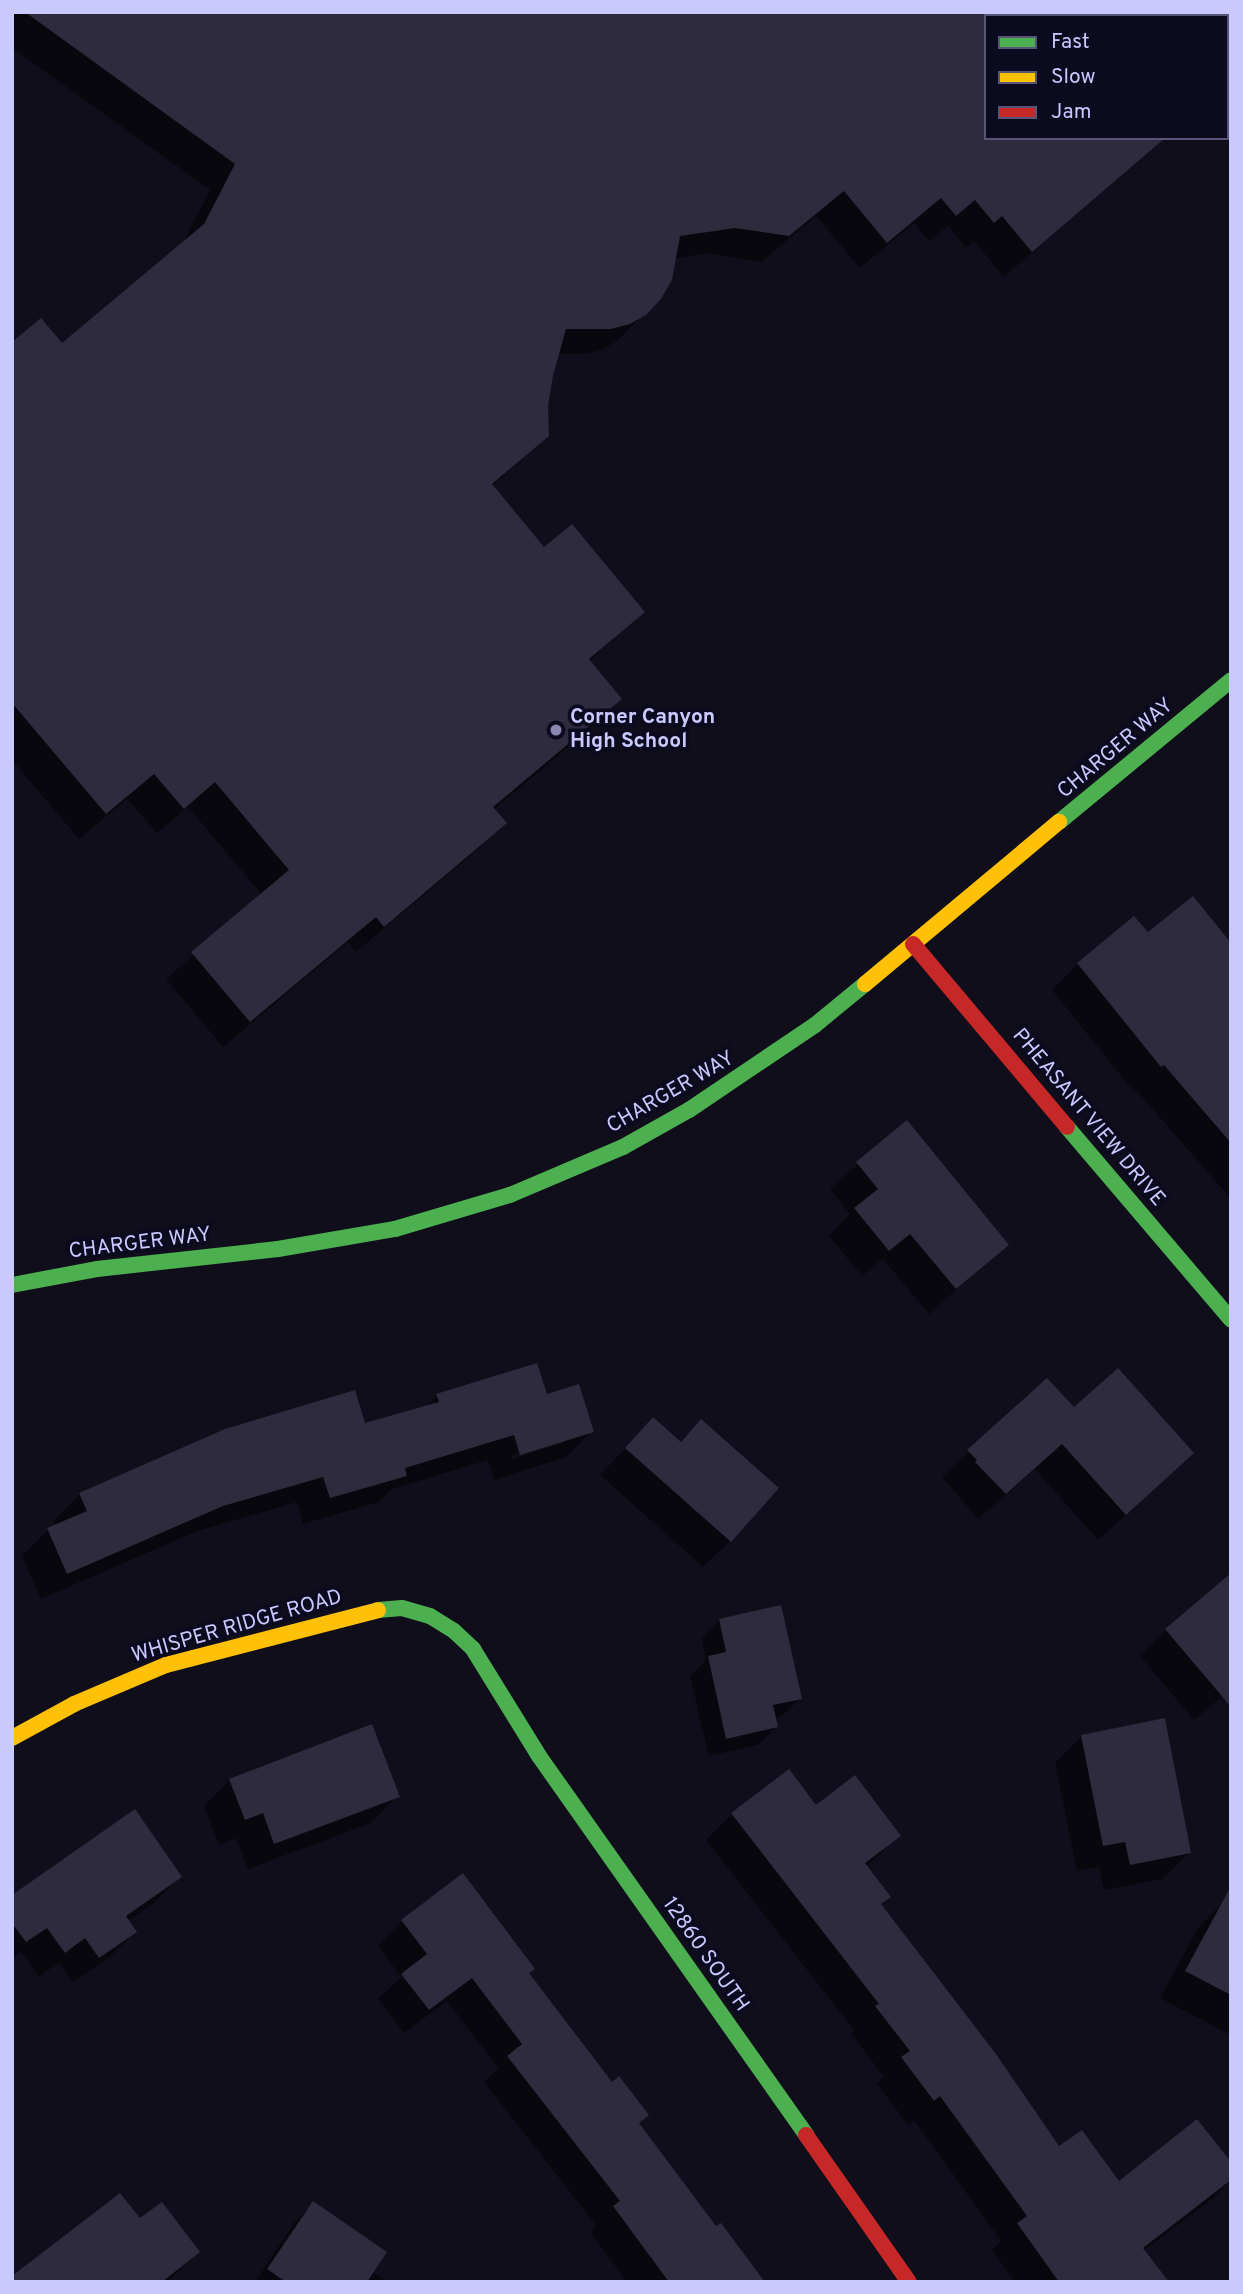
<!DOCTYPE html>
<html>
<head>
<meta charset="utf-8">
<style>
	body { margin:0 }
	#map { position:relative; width:1243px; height:2294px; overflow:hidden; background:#100e1a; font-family:Overpass,sans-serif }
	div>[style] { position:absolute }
	.shadow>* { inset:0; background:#0007 }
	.building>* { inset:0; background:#2d2b3d }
	.fast>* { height:16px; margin:-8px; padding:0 8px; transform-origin:8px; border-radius:8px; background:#4caf50 }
	.slow>* { height:16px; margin:-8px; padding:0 8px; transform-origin:8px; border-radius:8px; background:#ffc107 }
	.jam>* { height:16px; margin:-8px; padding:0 8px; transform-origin:8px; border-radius:8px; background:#c62828 }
	.dots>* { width:19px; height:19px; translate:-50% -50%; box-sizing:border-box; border:4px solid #0c0a1e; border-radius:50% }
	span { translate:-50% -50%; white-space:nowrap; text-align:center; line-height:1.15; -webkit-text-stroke:7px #0c0a1e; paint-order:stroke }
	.poi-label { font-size:21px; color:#c9c8ff; font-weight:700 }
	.left { translate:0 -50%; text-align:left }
	.street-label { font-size:21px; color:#c9c8ff }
	.frame { position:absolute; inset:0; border:14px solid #c9c8ff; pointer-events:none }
	.legend { position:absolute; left:984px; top:14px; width:245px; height:126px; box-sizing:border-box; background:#0c0a1e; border:2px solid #585678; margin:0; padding:9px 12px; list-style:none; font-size:21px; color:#c9c8ff }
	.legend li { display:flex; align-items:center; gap:14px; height:35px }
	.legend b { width:35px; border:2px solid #585678 }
</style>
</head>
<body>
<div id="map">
	<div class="shadow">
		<div style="clip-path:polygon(12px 12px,1164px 12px,1160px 16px,986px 16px,986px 138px,1154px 145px,1004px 277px,974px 241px,966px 248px,948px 225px,929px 241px,914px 223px,860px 268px,816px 216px,761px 262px,707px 253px,674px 259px,660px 298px,617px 341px,602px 350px,583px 354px,557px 354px,546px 406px,548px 435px,491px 487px,544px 549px,643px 611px,589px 661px,620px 699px,594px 725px,493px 810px,504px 823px,478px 849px,356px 952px,348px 942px,223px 1047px,166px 979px,262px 895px,188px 807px,157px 833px,127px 799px,79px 839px,12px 760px,12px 345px,62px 346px,182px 245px,210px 190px,12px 48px)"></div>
		<div style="clip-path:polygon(1179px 12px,1231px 12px,1231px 13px,1227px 16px,1182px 16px)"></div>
		<div style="clip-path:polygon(1078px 964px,1231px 1027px,1231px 1199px,1136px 1090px,1134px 1092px,1052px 990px)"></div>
		<div style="clip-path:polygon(906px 1122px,1007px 1245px,929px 1314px,883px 1259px,862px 1276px,829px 1236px,850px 1214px,830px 1189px)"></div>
		<div style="clip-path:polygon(evenodd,437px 1396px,546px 1396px,592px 1431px,566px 1457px,494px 1480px,488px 1460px,392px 1489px,379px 1502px,303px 1524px,297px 1502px,195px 1532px,41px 1599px,22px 1556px,48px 1530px,56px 1526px,53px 1521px,80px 1494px,226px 1430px,364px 1425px,426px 1407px,437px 1396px,563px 1440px,563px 1443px,512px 1459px,511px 1456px,563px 1440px)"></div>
		<div style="clip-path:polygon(1074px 1410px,1192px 1453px,1098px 1540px,1035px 1469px,978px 1519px,942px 1477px,969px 1451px)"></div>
		<div style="clip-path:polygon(653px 1419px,679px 1443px,701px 1421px,730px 1541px,703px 1567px,600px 1475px)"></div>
		<div style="clip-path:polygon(720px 1620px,801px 1698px,782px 1716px,774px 1718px,776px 1727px,758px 1745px,709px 1756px,690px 1676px,706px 1660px,702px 1638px)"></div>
		<div style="clip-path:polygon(1166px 1630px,1231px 1689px,1194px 1720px,1140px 1656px)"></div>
		<div style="clip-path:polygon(1082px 1736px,1189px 1853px,1163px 1879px,1104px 1890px,1099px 1867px,1077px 1871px,1055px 1763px)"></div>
		<div style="clip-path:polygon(788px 1771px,816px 1808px,899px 1836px,866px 1867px,889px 1897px,880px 1906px,1059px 2148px,1119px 2183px,1231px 2180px,1212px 2199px,1143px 2251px,1166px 2282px,1015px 2282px,992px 2250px,1001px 2241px,914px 2120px,908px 2125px,877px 2084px,884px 2077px,851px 2033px,854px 2030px,706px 1840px,732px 1814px)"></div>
		<div style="clip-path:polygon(230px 1780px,398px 1796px,371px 1823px,248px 1869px,236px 1838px,219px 1845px,204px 1806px)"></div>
		<div style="clip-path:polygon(180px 1877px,155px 1902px,128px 1921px,135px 1932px,110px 1957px,73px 1982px,59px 1962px,39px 1977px,21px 1952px,12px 1958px,12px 1897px)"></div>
		<div style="clip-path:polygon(1224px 1901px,1231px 1905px,1231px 2035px,1160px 1998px,1198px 1928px)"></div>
		<div style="clip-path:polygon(402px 1921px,528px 1974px,716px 2228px,761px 2282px,627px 2282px,590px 2232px,596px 2225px,484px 2082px,498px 2068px,447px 2001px,404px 2033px,378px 1999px,401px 1977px,378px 1946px)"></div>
		<div style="clip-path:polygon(313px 2204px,372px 2271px,387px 2282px,255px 2282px,295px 2222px)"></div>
		<div style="clip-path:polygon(139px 2220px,198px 2252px,167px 2282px,12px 2282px)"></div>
	</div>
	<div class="building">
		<div style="clip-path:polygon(25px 12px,986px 12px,986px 138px,1165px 138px,1032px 252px,1002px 216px,994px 223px,975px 200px,956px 216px,941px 198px,887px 243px,844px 191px,789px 236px,735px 228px,680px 236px,672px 280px,661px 299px,646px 315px,630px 324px,611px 329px,566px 329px,553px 376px,548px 406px,549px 436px,492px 484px,544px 547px,572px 524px,645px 612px,589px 659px,622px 699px,493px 807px,507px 823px,384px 927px,376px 917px,250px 1022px,191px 952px,289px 870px,215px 782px,184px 809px,154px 774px,106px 814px,12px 703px,12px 342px,41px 318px,62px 343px,204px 224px,235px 164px)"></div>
		<div style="clip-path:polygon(1193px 896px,1231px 943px,1231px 1143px,1164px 1065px,1161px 1067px,1077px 963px,1134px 916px,1148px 932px)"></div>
		<div style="clip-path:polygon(907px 1120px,1009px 1245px,956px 1289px,910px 1234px,889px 1251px,854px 1208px,878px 1189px,856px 1162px)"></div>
		<div style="clip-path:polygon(537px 1363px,547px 1394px,579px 1384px,594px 1432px,520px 1455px,514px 1435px,405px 1468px,407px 1476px,330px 1498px,323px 1477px,223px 1506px,67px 1574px,47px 1528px,87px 1511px,79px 1493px,225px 1429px,355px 1390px,365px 1423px,439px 1402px,436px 1394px)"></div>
		<div style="clip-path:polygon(1118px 1368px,1194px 1453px,1126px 1515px,1062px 1444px,1006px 1494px,975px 1462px,977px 1460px,967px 1450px,1047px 1378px,1074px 1407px)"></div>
		<div style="clip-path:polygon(653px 1417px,681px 1442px,701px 1419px,779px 1488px,731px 1542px,625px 1448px)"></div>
		<div style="clip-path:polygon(1231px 1573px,1231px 1707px,1165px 1629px)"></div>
		<div style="clip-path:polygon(781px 1605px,802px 1699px,773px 1705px,778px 1727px,726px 1739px,708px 1656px,726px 1652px,719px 1619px)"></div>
		<div style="clip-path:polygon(1165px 1718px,1191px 1853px,1130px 1865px,1125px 1842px,1103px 1846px,1081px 1735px)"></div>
		<div style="clip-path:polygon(372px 1724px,400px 1797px,274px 1844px,263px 1813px,245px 1820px,229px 1779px)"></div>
		<div style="clip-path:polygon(789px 1769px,816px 1805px,855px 1775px,901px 1836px,865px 1863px,891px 1897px,881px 1904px,996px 2054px,1059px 2146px,1082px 2130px,1119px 2181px,1197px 2119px,1231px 2162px,1231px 2180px,1143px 2248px,1169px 2282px,1059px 2282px,1017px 2223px,1027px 2216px,940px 2096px,934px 2101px,901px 2057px,910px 2051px,875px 2006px,879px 2004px,731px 1813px)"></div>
		<div style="clip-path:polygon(135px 1809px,182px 1877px,126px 1916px,137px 1932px,99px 1958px,85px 1938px,65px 1953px,47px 1928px,26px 1942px,12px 1923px,12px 1895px)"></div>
		<div style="clip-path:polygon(463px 1873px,535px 1969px,529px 1973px,612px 2082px,619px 2076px,649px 2115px,639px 2123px,716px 2226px,721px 2223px,765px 2282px,669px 2282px,613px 2206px,620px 2201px,507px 2056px,522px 2044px,472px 1978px,429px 2010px,401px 1974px,427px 1954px,401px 1920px)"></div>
		<div style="clip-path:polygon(1231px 1886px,1231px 1995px,1185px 1971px)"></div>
		<div style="clip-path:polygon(120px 2193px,140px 2218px,162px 2202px,200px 2252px,162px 2282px,12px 2282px,12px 2276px)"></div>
		<div style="clip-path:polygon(313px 2201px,387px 2252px,367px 2282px,286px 2282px,267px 2269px)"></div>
	</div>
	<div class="fast">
		<div style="left:1059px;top:822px;width:223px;rotate:-39.5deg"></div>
		<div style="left:1067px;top:1127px;width:253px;rotate:49.6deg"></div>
		<div style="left:12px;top:1285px;width:86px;rotate:-10.7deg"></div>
		<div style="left:97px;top:1269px;width:182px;rotate:-6.3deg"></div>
		<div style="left:278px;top:1249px;width:119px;rotate:-9.7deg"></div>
		<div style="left:395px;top:1229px;width:120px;rotate:-16.5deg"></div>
		<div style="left:510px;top:1195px;width:123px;rotate:-23deg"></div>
		<div style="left:623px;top:1147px;width:76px;rotate:-29.3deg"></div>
		<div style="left:689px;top:1110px;width:152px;rotate:-34deg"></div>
		<div style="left:815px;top:1025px;width:65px;rotate:-39.4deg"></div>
		<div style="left:378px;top:1610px;width:24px;rotate:-5deg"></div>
		<div style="left:402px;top:1608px;width:29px;rotate:16deg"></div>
		<div style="left:430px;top:1616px;width:28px;rotate:32deg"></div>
		<div style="left:454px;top:1631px;width:26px;rotate:43deg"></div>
		<div style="left:473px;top:1649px;width:126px;rotate:58.3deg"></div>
		<div style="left:539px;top:1756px;width:464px;rotate:54.8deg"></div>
	</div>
	<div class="slow">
		<div style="left:865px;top:984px;width:253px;rotate:-39.9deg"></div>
		<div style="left:12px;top:1738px;width:71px;rotate:-28.7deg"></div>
		<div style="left:74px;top:1704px;width:100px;rotate:-23deg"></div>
		<div style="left:166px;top:1665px;width:219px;rotate:-14.5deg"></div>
	</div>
	<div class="jam">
		<div style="left:913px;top:944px;width:239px;rotate:49.9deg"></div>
		<div style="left:806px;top:2135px;width:179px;rotate:55deg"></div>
	</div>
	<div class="dots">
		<div style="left:556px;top:730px;background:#8887af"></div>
	</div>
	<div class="poi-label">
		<span class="left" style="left:570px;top:730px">Corner Canyon<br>High School</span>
	</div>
	<div class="street-label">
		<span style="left:1116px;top:749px;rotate:-40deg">CHARGER WAY</span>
		<span style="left:671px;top:1093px;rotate:-30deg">CHARGER WAY</span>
		<span style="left:1088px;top:1118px;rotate:50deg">PHEASANT VIEW DRIVE</span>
		<span style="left:140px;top:1244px;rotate:-7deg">CHARGER WAY</span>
		<span style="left:237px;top:1627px;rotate:-16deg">WHISPER RIDGE ROAD</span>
		<span style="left:705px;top:1955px;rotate:55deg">12860 SOUTH</span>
	</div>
	<div class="frame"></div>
	<ul class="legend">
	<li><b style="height:9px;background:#4caf50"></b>Fast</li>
	<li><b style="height:9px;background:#ffc107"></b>Slow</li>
	<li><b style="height:9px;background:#c62828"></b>Jam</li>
	</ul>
</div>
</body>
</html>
